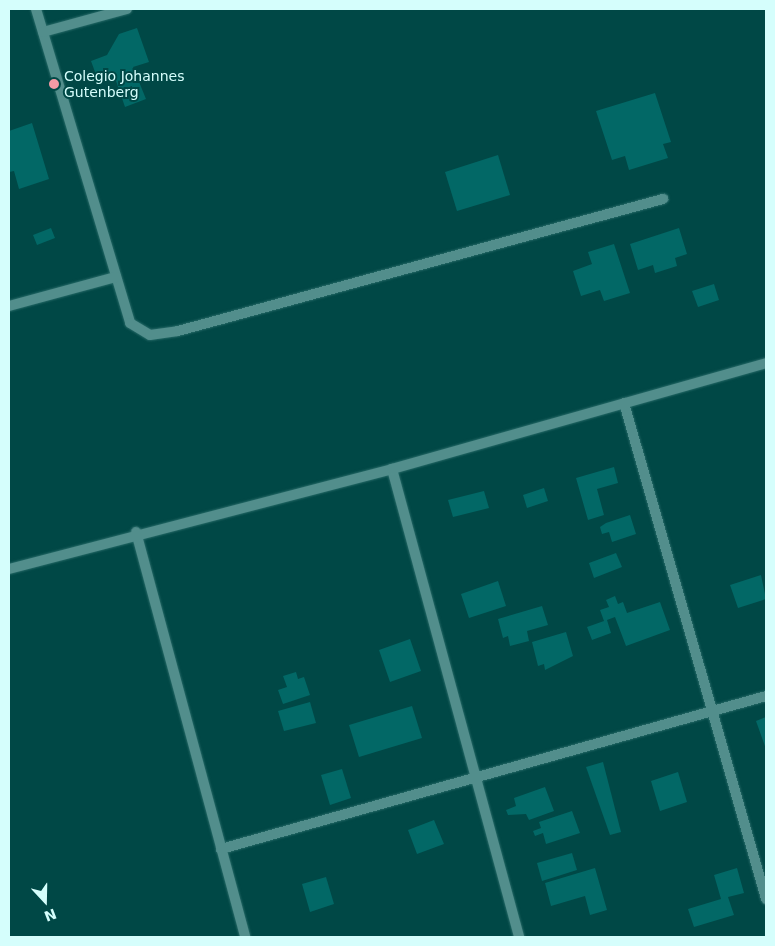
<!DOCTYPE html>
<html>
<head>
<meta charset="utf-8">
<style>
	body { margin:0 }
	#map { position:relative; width:775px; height:946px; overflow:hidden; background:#004846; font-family:"DejaVu Sans",sans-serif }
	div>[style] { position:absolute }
	.building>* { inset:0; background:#026866 }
	.roads { filter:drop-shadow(0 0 1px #266967) drop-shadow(0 0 1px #266967) }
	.street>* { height:10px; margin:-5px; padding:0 5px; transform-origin:5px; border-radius:5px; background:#528e8c }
	.dots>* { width:14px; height:14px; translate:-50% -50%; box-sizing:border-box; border:2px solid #004846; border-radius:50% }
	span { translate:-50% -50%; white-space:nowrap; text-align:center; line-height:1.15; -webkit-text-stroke:4px #004846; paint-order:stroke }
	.poi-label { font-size:14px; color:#d5fefc }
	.left { translate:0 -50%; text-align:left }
	.frame { position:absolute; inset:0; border:10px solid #d5fefc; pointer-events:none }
	.north { position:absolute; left:20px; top:876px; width:50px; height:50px; -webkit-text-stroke:4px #004846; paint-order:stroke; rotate:159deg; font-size:14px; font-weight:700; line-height:20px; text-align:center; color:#d5fefc }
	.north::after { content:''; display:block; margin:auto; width:18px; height:22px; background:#d5fefc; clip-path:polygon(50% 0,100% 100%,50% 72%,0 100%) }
</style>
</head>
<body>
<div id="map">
	<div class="building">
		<div style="clip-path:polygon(137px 28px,149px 62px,133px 67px,146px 99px,125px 107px,115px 78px,99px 83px,91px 61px,107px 55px,119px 34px)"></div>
		<div style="clip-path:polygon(655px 93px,671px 142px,663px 144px,668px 158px,629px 170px,625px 156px,612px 160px,596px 111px)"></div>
		<div style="clip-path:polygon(32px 123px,49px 179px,19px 189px,14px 171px,9px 172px,9px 131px)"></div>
		<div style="clip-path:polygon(498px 155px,510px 195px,457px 211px,445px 172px)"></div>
		<div style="clip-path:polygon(51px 228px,55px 238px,37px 245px,33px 235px)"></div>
		<div style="clip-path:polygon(679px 228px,687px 254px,675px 258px,677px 266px,655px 273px,653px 265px,638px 270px,630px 244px)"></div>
		<div style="clip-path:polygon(614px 244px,630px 293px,604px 301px,600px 290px,581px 296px,573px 271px,592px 264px,588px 252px)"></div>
		<div style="clip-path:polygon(714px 284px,719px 300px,698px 307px,692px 291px)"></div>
		<div style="clip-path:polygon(614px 467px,618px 483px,597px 489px,604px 515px,588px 520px,576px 478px)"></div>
		<div style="clip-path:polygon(544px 488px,548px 501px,527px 508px,523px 495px)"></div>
		<div style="clip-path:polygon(484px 491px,489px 508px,453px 517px,448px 500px)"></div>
		<div style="clip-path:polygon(630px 515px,636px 534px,612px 542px,609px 532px,602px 534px,600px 527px,606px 523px)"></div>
		<div style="clip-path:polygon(616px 553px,622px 567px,594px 578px,589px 563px)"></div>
		<div style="clip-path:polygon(761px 575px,766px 599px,738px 608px,730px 585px)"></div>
		<div style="clip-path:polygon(498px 581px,506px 606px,469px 618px,461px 594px)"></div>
		<div style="clip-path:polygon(615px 596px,618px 604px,623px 602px,627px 613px,660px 602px,670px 630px,626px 646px,615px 617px,607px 620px,611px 633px,592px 640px,587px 627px,604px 621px,600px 610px,609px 607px,606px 600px)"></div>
		<div style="clip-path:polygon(542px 606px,548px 625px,527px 631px,529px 641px,510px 646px,508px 636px,503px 638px,498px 619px)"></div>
		<div style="clip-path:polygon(566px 632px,573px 656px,545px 670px,544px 664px,538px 666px,532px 642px)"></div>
		<div style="clip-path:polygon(410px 639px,421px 671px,390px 682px,379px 650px)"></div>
		<div style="clip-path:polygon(296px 672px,298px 679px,304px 677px,310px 695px,283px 704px,278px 690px,287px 687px,283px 676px)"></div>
		<div style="clip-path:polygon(310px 702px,316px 723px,284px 731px,278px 711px)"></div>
		<div style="clip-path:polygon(412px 706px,422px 738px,359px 757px,349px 725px)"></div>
		<div style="clip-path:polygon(766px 717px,766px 749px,756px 721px)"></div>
		<div style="clip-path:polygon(603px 762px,621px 832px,610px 835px,586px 767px)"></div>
		<div style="clip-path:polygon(342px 769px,351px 798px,330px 805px,321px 775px)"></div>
		<div style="clip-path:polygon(678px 772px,687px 802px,660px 811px,651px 781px)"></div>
		<div style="clip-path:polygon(545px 787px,554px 811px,529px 820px,526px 814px,508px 815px,506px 810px,516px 806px,514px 798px)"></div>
		<div style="clip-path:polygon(572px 811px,580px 833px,546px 844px,543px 833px,535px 836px,533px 831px,541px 828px,539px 822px)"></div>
		<div style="clip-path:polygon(434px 820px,444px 844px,417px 854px,408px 830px)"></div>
		<div style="clip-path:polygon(572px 853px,577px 870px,542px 881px,537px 863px)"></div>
		<div style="clip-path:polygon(595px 868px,607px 910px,590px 915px,585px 896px,551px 906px,545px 883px)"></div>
		<div style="clip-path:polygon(737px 868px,744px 893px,728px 897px,734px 915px,694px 927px,688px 909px,721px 899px,714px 875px)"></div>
		<div style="clip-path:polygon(326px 877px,334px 904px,310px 912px,302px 884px)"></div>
	</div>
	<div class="roads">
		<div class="street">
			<div style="left:36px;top:9px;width:328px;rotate:73.3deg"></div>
			<div style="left:130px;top:323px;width:23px;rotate:31deg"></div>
			<div style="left:150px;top:335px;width:28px;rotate:-8deg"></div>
			<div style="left:178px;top:331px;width:503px;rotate:-15.23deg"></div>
			<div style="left:43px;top:32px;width:87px;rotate:-15.3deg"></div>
			<div style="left:9px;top:306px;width:111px;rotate:-15.2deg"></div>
			<div style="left:624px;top:403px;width:516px;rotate:74.02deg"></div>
			<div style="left:392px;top:469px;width:485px;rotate:74.8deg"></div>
			<div style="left:136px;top:532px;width:419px;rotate:74.9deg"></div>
			<div style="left:9px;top:569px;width:396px;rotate:-14.6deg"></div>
			<div style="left:392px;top:469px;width:389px;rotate:-15.8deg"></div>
			<div style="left:221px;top:849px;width:566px;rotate:-15.68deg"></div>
		</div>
	</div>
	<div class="dots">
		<div style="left:54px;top:84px;background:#f49aa5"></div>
	</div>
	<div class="poi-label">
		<span class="left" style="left:64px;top:84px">Colegio Johannes<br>Gutenberg</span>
	</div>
	<div class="frame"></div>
	<div class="north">N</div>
</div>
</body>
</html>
